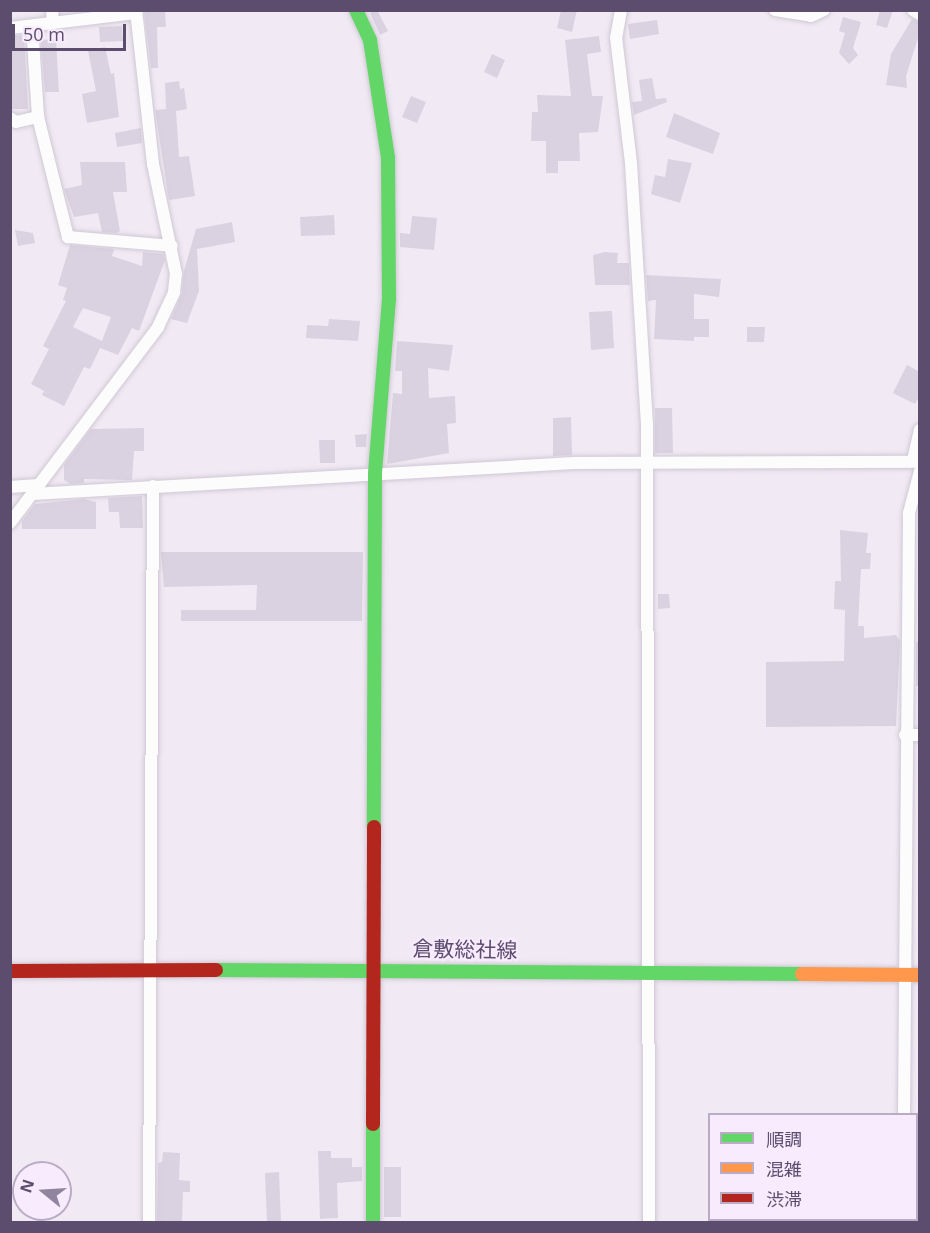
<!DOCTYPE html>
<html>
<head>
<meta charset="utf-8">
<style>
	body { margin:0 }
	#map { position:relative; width:930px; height:1233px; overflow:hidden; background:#f1eaf4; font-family:"Open Sans","Noto Sans JP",sans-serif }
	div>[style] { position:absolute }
	.building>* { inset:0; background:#dad2e1 }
	.roads { filter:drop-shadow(0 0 2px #cfc8d4) drop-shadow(0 0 2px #cfc8d4) }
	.street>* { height:12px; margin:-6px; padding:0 6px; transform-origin:6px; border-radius:6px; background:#fdfcfd }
	.fast>* { height:14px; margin:-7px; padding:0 7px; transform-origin:7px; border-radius:7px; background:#63d668 }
	.slow>* { height:14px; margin:-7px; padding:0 7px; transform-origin:7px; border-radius:7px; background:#ff974d }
	.jam>* { height:14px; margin:-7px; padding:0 7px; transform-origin:7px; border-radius:7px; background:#b3261e }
	span { translate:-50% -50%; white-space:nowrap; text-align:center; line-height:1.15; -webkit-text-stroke:4.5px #f7ebfd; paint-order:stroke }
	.street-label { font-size:21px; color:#5c4d6f }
	.frame { position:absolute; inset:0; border:12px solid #5c4d6f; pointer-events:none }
	.legend { position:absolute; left:708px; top:1113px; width:210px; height:108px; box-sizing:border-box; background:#f7ebfd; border:2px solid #b9acc4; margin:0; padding:8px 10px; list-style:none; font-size:18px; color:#5c4d6f }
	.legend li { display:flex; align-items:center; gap:12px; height:30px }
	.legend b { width:30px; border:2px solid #b9acc4 }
	.north { position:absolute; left:12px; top:1161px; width:60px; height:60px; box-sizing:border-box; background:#f7ebfd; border:2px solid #b9acc4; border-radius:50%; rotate:288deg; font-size:16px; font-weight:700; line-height:24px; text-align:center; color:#5c4d6f }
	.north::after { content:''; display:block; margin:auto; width:21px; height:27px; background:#90849e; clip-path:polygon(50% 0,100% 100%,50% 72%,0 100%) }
	.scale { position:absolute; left:12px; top:24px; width:114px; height:27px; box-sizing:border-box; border:3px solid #5c4d6f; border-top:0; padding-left:8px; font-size:18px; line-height:21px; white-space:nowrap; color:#5c4d6f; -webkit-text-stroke:4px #f7ebfd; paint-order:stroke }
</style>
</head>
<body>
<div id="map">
	<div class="building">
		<div style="clip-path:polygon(144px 10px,165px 10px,166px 27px,157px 27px,158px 68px,151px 68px)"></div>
		<div style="clip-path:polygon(377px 10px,388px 31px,380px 35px,370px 13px)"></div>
		<div style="clip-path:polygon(561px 10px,577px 10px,572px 32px,557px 28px)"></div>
		<div style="clip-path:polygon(880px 10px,893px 10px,887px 28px,876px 25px)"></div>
		<div style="clip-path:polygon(843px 17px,861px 22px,853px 48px,858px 55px,849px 64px,839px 53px,845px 33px,839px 31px)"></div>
		<div style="clip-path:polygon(912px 19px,920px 22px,920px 32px,906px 76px,907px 88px,886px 85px,891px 54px)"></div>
		<div style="clip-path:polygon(657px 20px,659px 34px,630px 39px,628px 24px)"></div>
		<div style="clip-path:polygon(122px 26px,123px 41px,100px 42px,99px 27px)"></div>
		<div style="clip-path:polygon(24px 35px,28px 109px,12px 109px,10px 36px)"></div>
		<div style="clip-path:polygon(599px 36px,601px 52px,587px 54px,592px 96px,603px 96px,598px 132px,579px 133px,580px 161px,558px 161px,558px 173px,546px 173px,546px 141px,531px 141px,532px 112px,538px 112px,537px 95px,571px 96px,565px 40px)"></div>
		<div style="clip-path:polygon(56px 39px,59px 92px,45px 92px,41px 40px)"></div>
		<div style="clip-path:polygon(105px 47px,111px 74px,114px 73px,119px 117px,87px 123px,82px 94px,96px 91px,88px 51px)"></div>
		<div style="clip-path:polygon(492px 54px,505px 60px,497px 78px,484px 72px)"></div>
		<div style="clip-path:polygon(652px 78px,656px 99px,666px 98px,667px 102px,634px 115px,632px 102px,642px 101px,639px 80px)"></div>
		<div style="clip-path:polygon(179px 81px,180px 89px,184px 88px,187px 109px,176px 111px,179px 157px,189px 156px,195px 196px,169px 200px,155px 110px,166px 109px,165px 83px)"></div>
		<div style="clip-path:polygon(411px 96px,426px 102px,417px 123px,402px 117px)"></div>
		<div style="clip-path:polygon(674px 113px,720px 133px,713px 154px,666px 137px)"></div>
		<div style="clip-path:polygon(141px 128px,142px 143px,117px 147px,115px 133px)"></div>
		<div style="clip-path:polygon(668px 159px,692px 163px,680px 203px,651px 194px,655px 175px,665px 177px)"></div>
		<div style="clip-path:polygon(80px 162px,125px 162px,127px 192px,113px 192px,120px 231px,116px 233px,102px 232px,98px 213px,74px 217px,64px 189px,82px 185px)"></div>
		<div style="clip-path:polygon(334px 215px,335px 235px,301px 236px,300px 217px)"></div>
		<div style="clip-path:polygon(412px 216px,437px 218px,434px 250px,400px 247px,400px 233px,410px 234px)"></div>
		<div style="clip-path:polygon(232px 222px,235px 242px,197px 249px,199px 291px,187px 323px,171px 319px,182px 293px,184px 271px,196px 229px)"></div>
		<div style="clip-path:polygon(15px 230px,33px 233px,35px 243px,18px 246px)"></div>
		<div style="clip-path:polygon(evenodd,70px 245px,114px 249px,112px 256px,142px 266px,143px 252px,163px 254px,165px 260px,139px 331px,132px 328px,118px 355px,100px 348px,90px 369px,84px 367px,64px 406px,42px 395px,44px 391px,31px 384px,49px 349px,43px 346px,66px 301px,63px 300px,67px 288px,58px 285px,70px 245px,83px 308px,111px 317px,102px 341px,73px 327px,83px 308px)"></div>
		<div style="clip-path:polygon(605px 252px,618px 253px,617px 263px,629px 263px,630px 285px,595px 285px,593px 255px)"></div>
		<div style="clip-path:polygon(646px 275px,721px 279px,719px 297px,694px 294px,694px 319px,709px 319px,709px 337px,694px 337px,694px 341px,654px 339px,656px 300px,648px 301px)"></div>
		<div style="clip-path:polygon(612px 311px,614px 348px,591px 350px,589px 312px)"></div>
		<div style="clip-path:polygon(329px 319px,360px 321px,358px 341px,306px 338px,307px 325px,328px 326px)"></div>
		<div style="clip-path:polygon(747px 327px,765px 327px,764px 342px,747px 342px)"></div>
		<div style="clip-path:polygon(397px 341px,453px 345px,449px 371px,428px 368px,429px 398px,455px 396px,456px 423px,447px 424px,449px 453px,387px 464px,393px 393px,402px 394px,402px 371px,395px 371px)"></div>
		<div style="clip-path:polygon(907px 365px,920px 372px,920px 395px,915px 404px,893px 393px)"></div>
		<div style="clip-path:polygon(655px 408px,672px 408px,673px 453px,655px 453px)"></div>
		<div style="clip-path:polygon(571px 417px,572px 455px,553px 456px,553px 418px)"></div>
		<div style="clip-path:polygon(144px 428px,144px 451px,134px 451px,132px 480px,84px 479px,84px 483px,71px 484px,64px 480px,64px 465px,91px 429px)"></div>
		<div style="clip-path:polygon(367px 434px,366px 447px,356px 447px,355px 435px)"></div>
		<div style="clip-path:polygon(319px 440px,335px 440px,335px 463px,320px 463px)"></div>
		<div style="clip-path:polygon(142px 496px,143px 528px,120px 528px,119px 512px,109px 512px,108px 498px)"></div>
		<div style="clip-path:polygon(84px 499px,96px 502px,96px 529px,22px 529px,22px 521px,35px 504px)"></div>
		<div style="clip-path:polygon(840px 530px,868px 533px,866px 553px,871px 553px,870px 569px,861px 569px,858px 626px,864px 626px,864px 638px,896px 635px,900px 641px,896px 726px,766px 727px,766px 662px,844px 661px,845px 610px,834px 609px,835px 581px,841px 581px)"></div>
		<div style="clip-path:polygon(161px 552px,363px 552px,362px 621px,181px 621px,181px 610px,256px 610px,257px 585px,164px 587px)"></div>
		<div style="clip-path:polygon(658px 594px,669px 594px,670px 608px,658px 609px)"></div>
		<div style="clip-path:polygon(916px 642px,920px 642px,920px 686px,916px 686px)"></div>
		<div style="clip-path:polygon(318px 1151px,331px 1151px,331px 1158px,352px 1158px,352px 1167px,362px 1167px,362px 1181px,337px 1183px,338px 1218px,320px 1219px)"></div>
		<div style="clip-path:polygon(163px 1152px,180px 1153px,179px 1180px,190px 1181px,190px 1192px,183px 1192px,182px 1222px,157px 1222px,158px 1163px,162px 1162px)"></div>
		<div style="clip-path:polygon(384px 1167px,401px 1167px,401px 1217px,384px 1217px)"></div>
		<div style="clip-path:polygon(279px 1172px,281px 1222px,267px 1222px,265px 1173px)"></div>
	</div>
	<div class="roads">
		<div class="street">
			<div style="left:52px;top:10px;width:13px;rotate:86deg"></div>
			<div style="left:621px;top:10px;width:27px;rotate:100deg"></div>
			<div style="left:616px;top:37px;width:127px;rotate:83.2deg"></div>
			<div style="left:631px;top:163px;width:260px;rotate:86.5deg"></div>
			<div style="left:647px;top:423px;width:799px;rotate:89.86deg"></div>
			<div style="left:775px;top:10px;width:36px;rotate:9deg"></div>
			<div style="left:811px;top:16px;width:14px;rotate:-25deg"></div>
			<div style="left:913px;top:10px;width:8px;rotate:30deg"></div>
			<div style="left:32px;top:26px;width:91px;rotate:86.2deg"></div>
			<div style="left:38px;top:117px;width:124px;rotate:76deg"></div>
			<div style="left:68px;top:237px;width:104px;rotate:4.9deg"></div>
			<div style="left:10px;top:28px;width:127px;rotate:-6.8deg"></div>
			<div style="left:10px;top:118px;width:7px;rotate:34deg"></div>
			<div style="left:16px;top:122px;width:23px;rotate:-13deg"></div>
			<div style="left:913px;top:460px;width:31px;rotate:-77deg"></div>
			<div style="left:10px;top:487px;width:28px;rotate:-4deg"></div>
			<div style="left:32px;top:494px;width:543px;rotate:-3.27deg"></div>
			<div style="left:574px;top:463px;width:346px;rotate:-0.2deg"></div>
			<div style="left:10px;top:523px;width:246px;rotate:-52.9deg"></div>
			<div style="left:158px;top:327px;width:38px;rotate:-65deg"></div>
			<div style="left:174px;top:292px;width:18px;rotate:-84deg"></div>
			<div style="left:176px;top:274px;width:112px;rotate:-101.8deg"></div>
			<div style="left:153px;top:164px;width:155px;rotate:-96.3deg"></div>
			<div style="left:905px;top:735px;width:15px"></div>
			<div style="left:904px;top:1114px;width:601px;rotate:-89.52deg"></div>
			<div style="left:909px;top:513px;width:43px;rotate:-75.3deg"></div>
			<div style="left:149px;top:1222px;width:736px;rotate:-89.69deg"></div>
			<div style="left:903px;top:1222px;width:2px;rotate:-90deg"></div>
		</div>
		<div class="fast">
			<div style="left:356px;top:10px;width:33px;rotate:65deg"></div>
			<div style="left:370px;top:40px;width:119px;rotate:81.3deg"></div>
			<div style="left:388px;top:158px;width:141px;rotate:89.6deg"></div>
			<div style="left:389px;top:299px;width:176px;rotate:94.6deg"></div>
			<div style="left:375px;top:474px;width:353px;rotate:90.2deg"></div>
			<div style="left:216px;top:970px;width:586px;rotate:0.39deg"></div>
			<div style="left:373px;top:1222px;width:98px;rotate:-90deg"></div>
		</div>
		<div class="slow">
			<div style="left:802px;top:974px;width:118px;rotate:0.5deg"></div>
		</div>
		<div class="jam">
			<div style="left:10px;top:971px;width:206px;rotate:-0.3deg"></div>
			<div style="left:373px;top:1124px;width:297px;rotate:-89.8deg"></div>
		</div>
	</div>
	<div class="street-label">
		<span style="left:465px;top:949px;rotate:1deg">倉敷総社線</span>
	</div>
	<div class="frame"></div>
	<ul class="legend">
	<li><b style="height:8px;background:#63d668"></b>順調</li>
	<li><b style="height:8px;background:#ff974d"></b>混雑</li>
	<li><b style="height:8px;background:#b3261e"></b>渋滞</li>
	</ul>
	<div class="north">N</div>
	<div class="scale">50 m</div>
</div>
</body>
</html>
